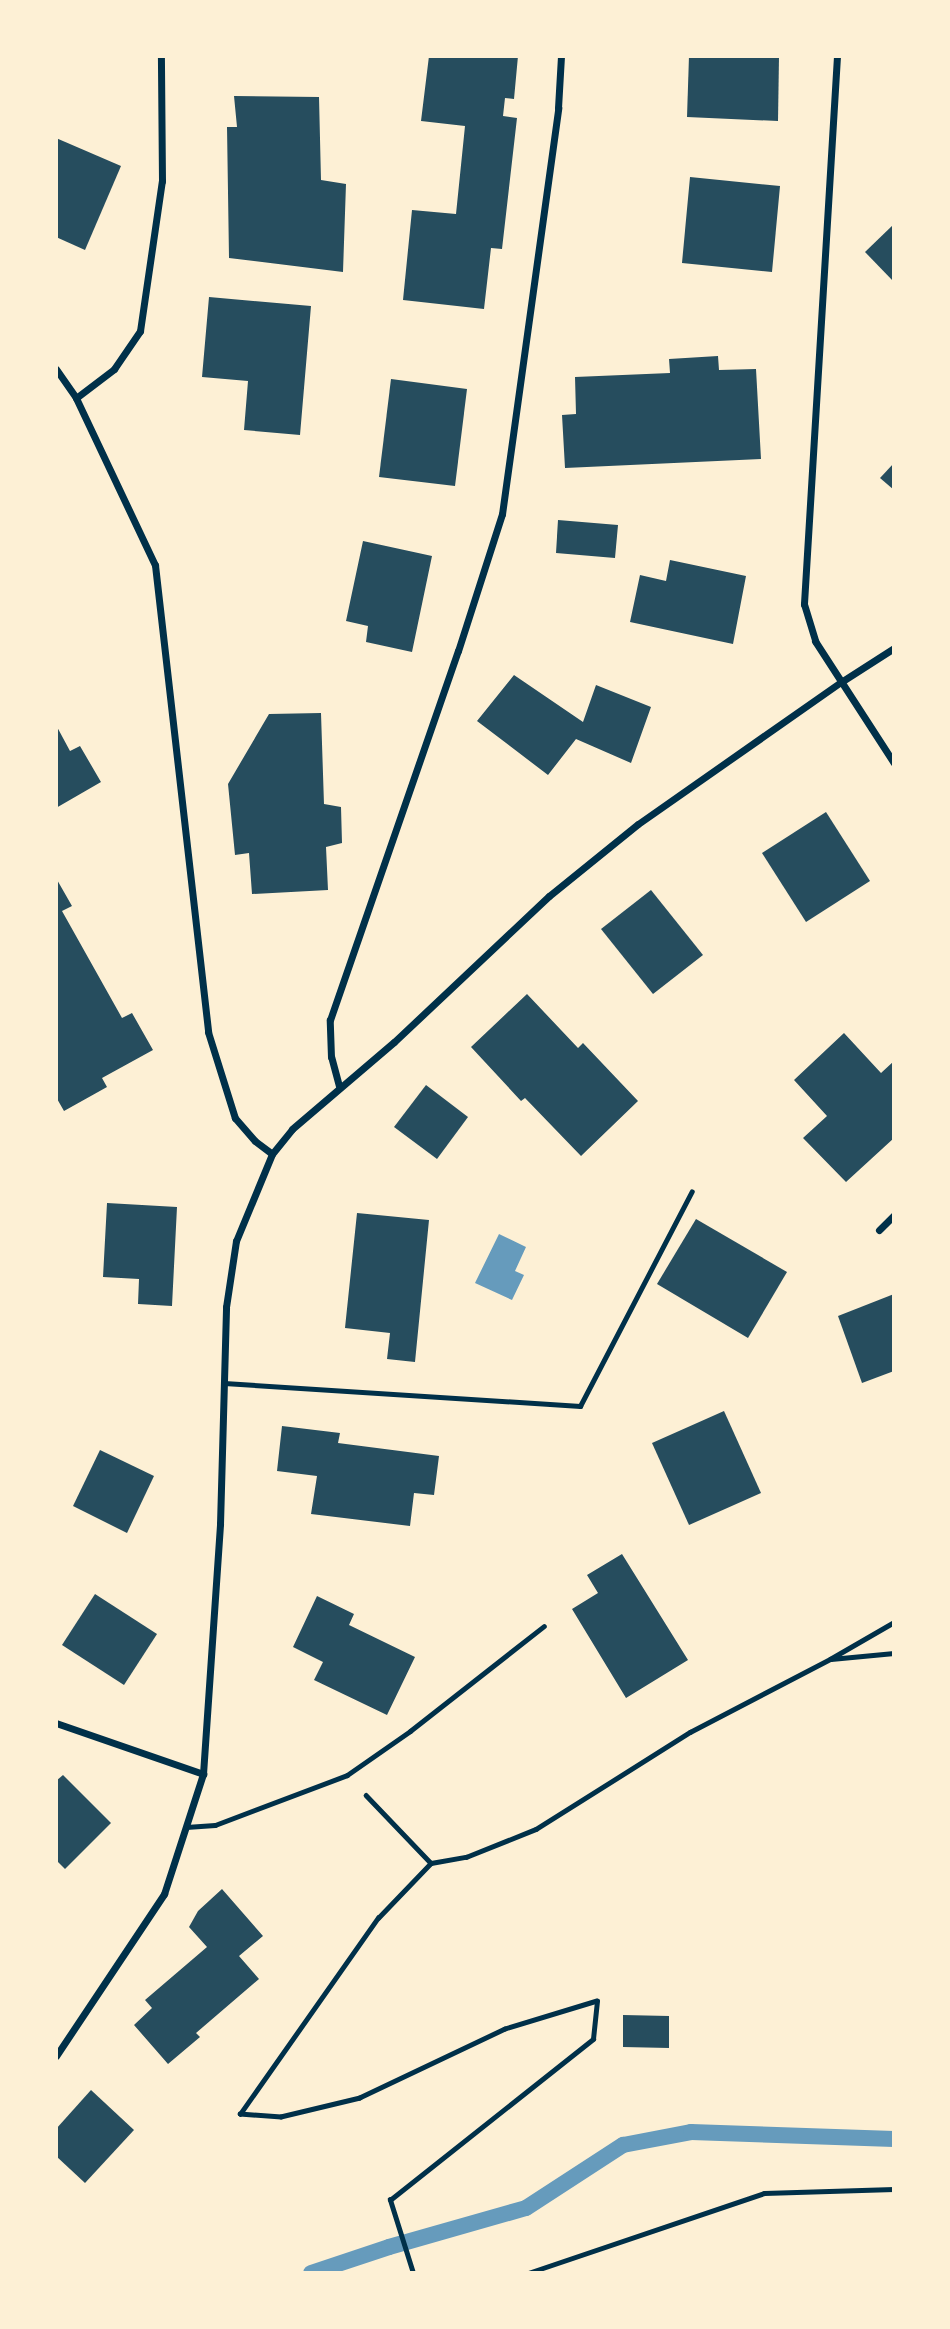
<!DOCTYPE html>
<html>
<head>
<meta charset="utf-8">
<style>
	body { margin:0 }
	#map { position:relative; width:950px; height:2329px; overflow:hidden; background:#fdf0d5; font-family:"DejaVu Sans",sans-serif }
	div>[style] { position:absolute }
	.water>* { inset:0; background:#669bbc }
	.stream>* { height:16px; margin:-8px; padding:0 8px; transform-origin:8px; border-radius:8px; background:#669bbc }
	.building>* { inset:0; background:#264d5e }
	.path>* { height:4.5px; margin:-2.25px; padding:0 2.25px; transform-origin:2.25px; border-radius:2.25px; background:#003049 }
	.service>* { height:5px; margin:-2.5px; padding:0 2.5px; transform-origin:2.5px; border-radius:2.5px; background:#003049 }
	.minor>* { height:7px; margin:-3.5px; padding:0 3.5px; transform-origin:3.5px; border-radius:3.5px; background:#003049 }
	span { translate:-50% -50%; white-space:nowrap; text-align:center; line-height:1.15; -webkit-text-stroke:7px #fdf0d5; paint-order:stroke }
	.frame { position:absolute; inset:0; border:58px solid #fdf0d5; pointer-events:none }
</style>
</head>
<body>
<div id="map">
	<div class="water">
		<div style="clip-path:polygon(499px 1234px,526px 1247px,515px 1271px,524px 1275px,512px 1300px,475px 1283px)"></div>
	</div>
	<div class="stream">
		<div style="left:311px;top:2273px;width:82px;rotate:-18.4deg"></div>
		<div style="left:389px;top:2247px;width:142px;rotate:-15.9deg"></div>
		<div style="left:526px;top:2208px;width:116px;rotate:-33deg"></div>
		<div style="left:623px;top:2145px;width:69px;rotate:-10.8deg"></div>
		<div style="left:691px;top:2132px;width:203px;rotate:2deg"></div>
	</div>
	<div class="building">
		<div style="clip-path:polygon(429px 56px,518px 56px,514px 99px,505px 98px,503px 116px,517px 118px,502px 249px,491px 248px,484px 309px,403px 300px,412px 210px,456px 214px,465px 126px,421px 121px)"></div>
		<div style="clip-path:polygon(689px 56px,779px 56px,778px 121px,687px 117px)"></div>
		<div style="clip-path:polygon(234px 96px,319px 97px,321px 180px,346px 184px,343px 272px,229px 258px,227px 127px,237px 127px)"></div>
		<div style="clip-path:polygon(56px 138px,121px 166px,85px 250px,56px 237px)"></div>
		<div style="clip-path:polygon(690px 177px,780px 186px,772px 272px,682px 263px)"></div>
		<div style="clip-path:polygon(894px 224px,894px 282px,865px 252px)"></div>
		<div style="clip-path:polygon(209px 297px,311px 306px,300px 435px,244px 430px,248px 381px,202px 377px)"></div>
		<div style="clip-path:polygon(718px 356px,719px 370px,756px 369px,761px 459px,565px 468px,562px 415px,576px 414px,575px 377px,670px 373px,669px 359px)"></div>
		<div style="clip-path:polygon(391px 379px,467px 389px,455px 486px,379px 477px)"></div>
		<div style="clip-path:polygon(894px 463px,894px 490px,880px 478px)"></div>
		<div style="clip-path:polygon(558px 520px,618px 525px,615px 558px,556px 553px)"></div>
		<div style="clip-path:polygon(363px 541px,432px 556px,412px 652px,366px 642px,368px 626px,346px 621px)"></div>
		<div style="clip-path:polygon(670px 560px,746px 576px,733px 644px,630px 622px,640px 575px,666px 581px)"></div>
		<div style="clip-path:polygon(514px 675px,583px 722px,596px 685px,651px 707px,631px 763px,576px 739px,548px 775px,477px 721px)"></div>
		<div style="clip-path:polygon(321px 713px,324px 804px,341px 807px,342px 843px,326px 847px,328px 890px,252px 894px,249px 853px,235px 855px,228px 784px,269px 714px)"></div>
		<div style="clip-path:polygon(56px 725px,70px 751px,80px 746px,101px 782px,56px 808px)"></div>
		<div style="clip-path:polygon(826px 812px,870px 881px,806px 922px,762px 853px)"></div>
		<div style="clip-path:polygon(56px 878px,72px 906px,62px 911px,122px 1018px,132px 1013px,153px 1050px,102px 1078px,107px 1087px,64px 1111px,56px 1097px)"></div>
		<div style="clip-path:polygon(651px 890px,703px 955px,653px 994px,601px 929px)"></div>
		<div style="clip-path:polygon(527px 994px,578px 1048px,583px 1043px,638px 1101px,581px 1156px,525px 1098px,521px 1101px,471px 1047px)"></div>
		<div style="clip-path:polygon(844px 1033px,881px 1073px,894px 1061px,894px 1138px,846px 1182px,803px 1138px,827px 1116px,794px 1080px)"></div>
		<div style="clip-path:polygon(426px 1085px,468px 1117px,437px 1159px,394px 1127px)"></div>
		<div style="clip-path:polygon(107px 1203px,177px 1207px,172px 1306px,138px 1304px,139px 1279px,103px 1277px)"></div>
		<div style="clip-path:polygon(357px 1213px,429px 1220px,415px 1362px,387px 1359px,390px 1333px,345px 1328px)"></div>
		<div style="clip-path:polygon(696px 1219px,787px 1272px,748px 1338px,657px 1284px)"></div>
		<div style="clip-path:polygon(894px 1294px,894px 1371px,862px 1383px,838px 1316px)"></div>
		<div style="clip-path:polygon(724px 1411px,761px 1493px,689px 1525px,652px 1443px)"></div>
		<div style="clip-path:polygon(282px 1426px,340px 1433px,338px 1443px,439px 1456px,434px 1495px,414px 1493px,410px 1526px,311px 1514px,317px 1476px,277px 1471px)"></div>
		<div style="clip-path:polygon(100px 1450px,154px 1476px,127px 1533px,73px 1506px)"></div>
		<div style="clip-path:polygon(622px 1554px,688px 1660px,626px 1698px,572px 1609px,598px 1593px,587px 1575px)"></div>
		<div style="clip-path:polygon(95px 1594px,157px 1634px,124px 1685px,62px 1645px)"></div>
		<div style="clip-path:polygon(317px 1596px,354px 1614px,349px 1625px,415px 1657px,387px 1715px,314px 1680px,323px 1662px,293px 1647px)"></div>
		<div style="clip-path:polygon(63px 1775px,111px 1823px,65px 1869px,56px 1860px,56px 1781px)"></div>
		<div style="clip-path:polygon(222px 1889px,263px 1936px,239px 1956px,259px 1979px,196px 2033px,200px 2037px,168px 2064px,134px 2025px,152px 2008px,145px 2000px,207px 1947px,189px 1927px,198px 1911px)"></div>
		<div style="clip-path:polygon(623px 2015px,669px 2016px,669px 2048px,623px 2047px)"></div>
		<div style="clip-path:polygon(91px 2090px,134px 2130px,85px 2183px,56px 2156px,56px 2129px)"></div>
	</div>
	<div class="path">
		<div style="left:831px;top:1659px;width:63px;rotate:-5.4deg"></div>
		<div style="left:366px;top:1795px;width:94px;rotate:46.3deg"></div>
		<div style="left:431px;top:1863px;width:36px;rotate:-10deg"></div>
		<div style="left:466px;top:1857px;width:75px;rotate:-21.8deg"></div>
		<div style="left:536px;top:1829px;width:182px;rotate:-32.2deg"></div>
		<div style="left:690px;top:1732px;width:158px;rotate:-27.5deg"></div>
		<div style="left:830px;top:1659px;width:74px;rotate:-30deg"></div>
		<div style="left:413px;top:2273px;width:77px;rotate:-107.5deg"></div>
		<div style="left:390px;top:2200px;width:259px;rotate:-38.4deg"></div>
		<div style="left:593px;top:2039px;width:38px;rotate:-84deg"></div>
		<div style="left:597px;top:2001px;width:96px;rotate:163.1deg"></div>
		<div style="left:505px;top:2029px;width:161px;rotate:154.6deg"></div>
		<div style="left:360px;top:2098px;width:81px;rotate:166.5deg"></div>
		<div style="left:281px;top:2117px;width:41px;rotate:-175.8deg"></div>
		<div style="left:240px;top:2114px;width:240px;rotate:-54.9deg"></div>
		<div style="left:378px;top:1918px;width:76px;rotate:-46.1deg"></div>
	</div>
	<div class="service">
		<div style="left:224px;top:1383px;width:357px;rotate:3.7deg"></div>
		<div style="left:580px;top:1406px;width:242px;rotate:-62.5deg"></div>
		<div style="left:186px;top:1827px;width:29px;rotate:-4deg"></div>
		<div style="left:215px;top:1825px;width:141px;rotate:-20.7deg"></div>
		<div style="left:347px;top:1775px;width:77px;rotate:-34.9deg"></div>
		<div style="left:410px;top:1731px;width:170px;rotate:-38.1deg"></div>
		<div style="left:528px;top:2273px;width:249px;rotate:-18.7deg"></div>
		<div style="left:764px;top:2193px;width:130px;rotate:-1.8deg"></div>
	</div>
	<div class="minor">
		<div style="left:837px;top:56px;width:549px;rotate:93.45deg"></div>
		<div style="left:804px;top:604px;width:39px;rotate:73deg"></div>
		<div style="left:815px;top:641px;width:145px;rotate:57.1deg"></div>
		<div style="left:56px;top:369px;width:35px;rotate:55deg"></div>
		<div style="left:76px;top:398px;width:185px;rotate:64.7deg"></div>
		<div style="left:155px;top:565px;width:470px;rotate:83.5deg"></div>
		<div style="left:208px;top:1032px;width:90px;rotate:72.6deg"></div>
		<div style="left:235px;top:1118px;width:30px;rotate:49deg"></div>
		<div style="left:255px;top:1141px;width:21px;rotate:37deg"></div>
		<div style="left:76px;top:398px;width:48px;rotate:-37.3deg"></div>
		<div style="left:114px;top:369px;width:46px;rotate:-55.6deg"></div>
		<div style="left:140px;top:331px;width:152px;rotate:-81.7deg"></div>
		<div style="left:162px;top:181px;width:125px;rotate:-90.5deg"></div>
		<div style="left:339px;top:1086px;width:30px;rotate:-105deg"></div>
		<div style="left:331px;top:1057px;width:37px;rotate:-92deg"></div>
		<div style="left:330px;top:1020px;width:391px;rotate:-70.9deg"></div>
		<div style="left:458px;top:651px;width:144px;rotate:-72.2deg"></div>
		<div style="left:502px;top:514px;width:410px;rotate:-82.1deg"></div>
		<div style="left:558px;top:108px;width:52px;rotate:-86.7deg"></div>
		<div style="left:879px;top:1230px;width:21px;rotate:-45deg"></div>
		<div style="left:56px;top:1723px;width:156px;rotate:19.1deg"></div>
		<div style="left:56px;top:2056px;width:195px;rotate:-56.3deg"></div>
		<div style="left:164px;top:1894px;width:126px;rotate:-72deg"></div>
		<div style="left:203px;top:1774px;width:251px;rotate:-86.1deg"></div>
		<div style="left:220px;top:1524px;width:217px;rotate:-88.4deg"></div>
		<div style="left:226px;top:1307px;width:67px;rotate:-81.4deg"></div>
		<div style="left:236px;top:1241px;width:94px;rotate:-67.5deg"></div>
		<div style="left:272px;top:1154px;width:32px;rotate:-51deg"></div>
		<div style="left:292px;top:1129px;width:134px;rotate:-40.5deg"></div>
		<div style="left:394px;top:1042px;width:213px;rotate:-43.3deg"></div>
		<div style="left:549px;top:896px;width:114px;rotate:-39deg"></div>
		<div style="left:638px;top:824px;width:248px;rotate:-35deg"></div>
		<div style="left:841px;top:682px;width:63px;rotate:-32.7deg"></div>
	</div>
	<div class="frame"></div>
</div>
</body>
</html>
